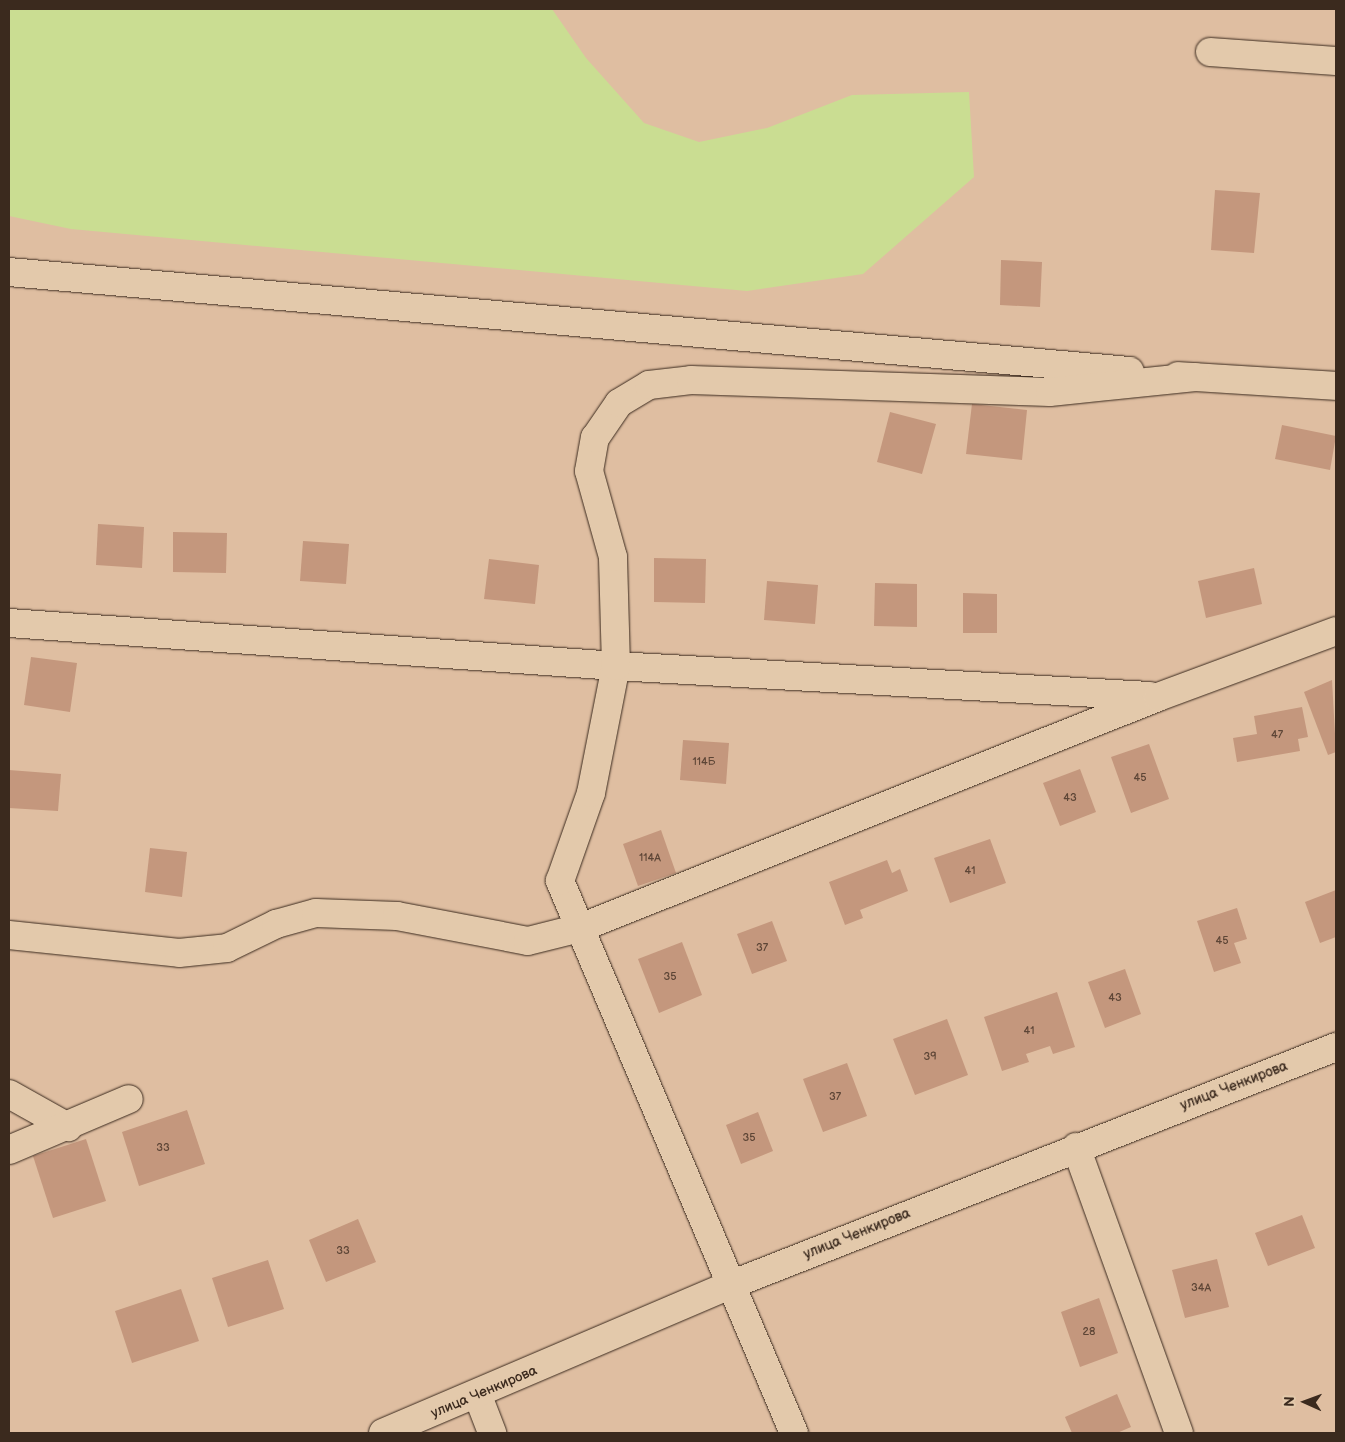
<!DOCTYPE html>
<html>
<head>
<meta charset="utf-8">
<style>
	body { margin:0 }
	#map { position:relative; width:1345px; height:1442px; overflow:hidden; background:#dfbea1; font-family:"Balsamiq Sans",sans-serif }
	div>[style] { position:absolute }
	.green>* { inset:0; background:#cadd92 }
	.building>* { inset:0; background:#c4977d }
	.roads { filter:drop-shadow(0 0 1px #3b2a1e) drop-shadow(0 0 1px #3b2a1e) }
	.minor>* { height:28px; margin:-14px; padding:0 14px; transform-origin:14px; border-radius:14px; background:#e3c9ab }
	span { translate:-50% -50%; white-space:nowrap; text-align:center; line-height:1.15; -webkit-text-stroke:4px #e3c9ab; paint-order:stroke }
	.number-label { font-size:11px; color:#5d4536 }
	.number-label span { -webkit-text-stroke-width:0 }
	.street-label { font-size:14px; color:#3b2a1e }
	.frame { position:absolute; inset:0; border:10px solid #3b2a1e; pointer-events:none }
	.north { position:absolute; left:1280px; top:1377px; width:50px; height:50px; -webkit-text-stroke:4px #e3c9ab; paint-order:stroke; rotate:272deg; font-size:14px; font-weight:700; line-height:20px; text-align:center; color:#3b2a1e }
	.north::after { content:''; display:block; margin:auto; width:18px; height:22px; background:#3b2a1e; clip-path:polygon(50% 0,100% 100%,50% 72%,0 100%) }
</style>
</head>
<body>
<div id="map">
	<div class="green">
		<div style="clip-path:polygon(9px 9px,552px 9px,586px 58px,644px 123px,699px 142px,767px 128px,852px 95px,969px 92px,974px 177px,863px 274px,747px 291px,71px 229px,9px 216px)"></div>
	</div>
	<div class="building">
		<div style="clip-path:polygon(1215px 190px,1260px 193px,1254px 253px,1211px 250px)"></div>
		<div style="clip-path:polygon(1001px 260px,1042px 262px,1040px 307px,1000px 305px)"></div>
		<div style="clip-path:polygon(972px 404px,1027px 410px,1022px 460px,966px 454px)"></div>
		<div style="clip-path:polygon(890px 412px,936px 424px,922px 474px,877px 462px)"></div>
		<div style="clip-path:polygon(1282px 425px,1336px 436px,1330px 470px,1275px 459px)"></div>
		<div style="clip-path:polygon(98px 524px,144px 527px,142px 568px,96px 565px)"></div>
		<div style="clip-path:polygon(173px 532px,227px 533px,226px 573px,173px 572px)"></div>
		<div style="clip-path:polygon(303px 541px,349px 544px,346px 584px,300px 581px)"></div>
		<div style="clip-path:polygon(654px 558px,706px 559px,705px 603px,654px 602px)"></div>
		<div style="clip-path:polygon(489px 559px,539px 565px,535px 604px,484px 599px)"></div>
		<div style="clip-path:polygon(1254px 568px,1262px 604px,1206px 618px,1198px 581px)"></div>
		<div style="clip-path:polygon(767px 581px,818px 585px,815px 624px,764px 620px)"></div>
		<div style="clip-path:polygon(875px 583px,917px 584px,917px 627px,874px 626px)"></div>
		<div style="clip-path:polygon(963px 593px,997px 594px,997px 633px,963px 633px)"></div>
		<div style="clip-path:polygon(31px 657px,77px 663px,70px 712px,24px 705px)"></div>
		<div style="clip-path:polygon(1332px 680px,1336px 752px,1328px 755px,1304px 692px)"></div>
		<div style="clip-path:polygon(1302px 707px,1308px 737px,1298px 739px,1300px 751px,1237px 762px,1233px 738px,1257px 734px,1254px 716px)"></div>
		<div style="clip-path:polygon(683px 740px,729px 743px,726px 784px,680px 780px)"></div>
		<div style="clip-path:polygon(1149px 744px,1169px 799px,1131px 813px,1111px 757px)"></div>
		<div style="clip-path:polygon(1080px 769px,1096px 812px,1060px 826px,1043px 783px)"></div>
		<div style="clip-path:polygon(9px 770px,61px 774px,58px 811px,9px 808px)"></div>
		<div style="clip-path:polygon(661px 830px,676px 873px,638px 886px,623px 844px)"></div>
		<div style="clip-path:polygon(990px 839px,1006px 883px,950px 903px,934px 858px)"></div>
		<div style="clip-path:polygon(150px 848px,187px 852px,182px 897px,145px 892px)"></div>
		<div style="clip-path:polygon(887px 860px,892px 873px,900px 869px,908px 891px,860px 910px,863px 918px,845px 925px,829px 882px)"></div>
		<div style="clip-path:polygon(1336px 890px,1336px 937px,1320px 943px,1305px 902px)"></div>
		<div style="clip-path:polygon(1237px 908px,1247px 939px,1234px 943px,1241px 963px,1214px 972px,1197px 921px)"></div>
		<div style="clip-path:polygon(772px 921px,787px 961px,752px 974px,737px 934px)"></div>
		<div style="clip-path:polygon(682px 942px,702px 995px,659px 1013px,638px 959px)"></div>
		<div style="clip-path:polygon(1125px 969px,1141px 1014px,1105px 1028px,1088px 982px)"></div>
		<div style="clip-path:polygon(1057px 992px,1075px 1047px,1053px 1054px,1050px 1046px,1026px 1054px,1029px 1062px,1002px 1071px,984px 1017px)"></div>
		<div style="clip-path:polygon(947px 1019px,968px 1075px,915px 1095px,893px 1039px)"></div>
		<div style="clip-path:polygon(847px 1063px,867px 1116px,823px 1132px,803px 1079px)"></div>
		<div style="clip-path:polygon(187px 1110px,205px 1164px,139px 1186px,122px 1132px)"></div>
		<div style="clip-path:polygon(758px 1112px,773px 1151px,741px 1164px,726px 1125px)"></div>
		<div style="clip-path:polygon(86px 1139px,106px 1201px,53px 1218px,33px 1156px)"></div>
		<div style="clip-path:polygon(1302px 1215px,1315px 1248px,1268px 1266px,1255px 1233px)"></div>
		<div style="clip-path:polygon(358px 1219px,376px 1262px,326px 1282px,309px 1240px)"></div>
		<div style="clip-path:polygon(1217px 1259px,1229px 1307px,1185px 1318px,1172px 1270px)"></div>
		<div style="clip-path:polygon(268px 1260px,284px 1309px,228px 1327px,212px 1278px)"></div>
		<div style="clip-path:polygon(181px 1289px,199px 1341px,132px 1363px,115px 1311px)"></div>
		<div style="clip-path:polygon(1099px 1298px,1118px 1353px,1080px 1367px,1061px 1312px)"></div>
		<div style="clip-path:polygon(1117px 1394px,1131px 1427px,1117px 1433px,1072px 1433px,1065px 1417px)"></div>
	</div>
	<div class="roads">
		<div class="minor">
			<div style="left:1210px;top:52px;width:126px;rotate:4.1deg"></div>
			<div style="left:9px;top:272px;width:1125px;rotate:5.05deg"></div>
			<div style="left:1178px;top:376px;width:158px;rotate:3.6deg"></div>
			<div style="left:9px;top:623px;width:609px;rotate:4.05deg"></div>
			<div style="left:616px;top:666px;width:534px;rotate:3.22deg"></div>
			<div style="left:9px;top:935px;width:171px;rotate:6deg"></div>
			<div style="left:179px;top:953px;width:48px;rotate:-5.9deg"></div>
			<div style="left:227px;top:948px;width:55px;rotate:-26.1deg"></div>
			<div style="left:276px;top:924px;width:41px;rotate:-15.4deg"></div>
			<div style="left:316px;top:913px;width:81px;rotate:2.1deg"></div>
			<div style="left:397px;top:916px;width:133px;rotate:10.8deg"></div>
			<div style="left:528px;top:941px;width:54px;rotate:-14deg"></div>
			<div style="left:580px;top:928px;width:622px;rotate:-21.78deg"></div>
			<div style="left:1158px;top:697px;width:190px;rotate:-20.3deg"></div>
			<div style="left:9px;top:1094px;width:68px;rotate:29.2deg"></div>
			<div style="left:1076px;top:1147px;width:304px;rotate:70.2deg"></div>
			<div style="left:9px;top:1150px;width:130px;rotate:-23deg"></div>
			<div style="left:478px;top:1396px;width:40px;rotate:69deg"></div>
			<div style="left:383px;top:1433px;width:380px;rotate:-23.1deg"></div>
			<div style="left:733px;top:1284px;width:648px;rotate:-21.46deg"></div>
			<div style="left:794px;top:1433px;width:600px;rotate:-112.97deg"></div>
			<div style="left:560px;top:881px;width:93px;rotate:-70.6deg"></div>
			<div style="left:591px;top:793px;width:129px;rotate:-78.9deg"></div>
			<div style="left:616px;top:666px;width:109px;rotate:-91.6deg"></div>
			<div style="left:613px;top:557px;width:89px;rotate:-105.6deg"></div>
			<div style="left:589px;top:471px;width:34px;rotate:-80deg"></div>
			<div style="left:595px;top:438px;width:42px;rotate:-55.6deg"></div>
			<div style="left:619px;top:403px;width:35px;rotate:-31deg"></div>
			<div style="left:649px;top:385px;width:42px;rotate:-6.8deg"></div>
			<div style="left:691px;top:380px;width:359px;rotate:1.9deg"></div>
			<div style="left:1050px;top:392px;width:146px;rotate:-5.9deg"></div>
		</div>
	</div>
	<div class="number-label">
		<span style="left:1277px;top:735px">47</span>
		<span style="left:704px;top:762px">114Б</span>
		<span style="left:1140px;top:778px">45</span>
		<span style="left:1070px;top:798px">43</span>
		<span style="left:650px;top:858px">114А</span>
		<span style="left:970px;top:871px">41</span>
		<span style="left:1222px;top:941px">45</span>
		<span style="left:762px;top:948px">37</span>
		<span style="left:670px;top:977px">35</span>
		<span style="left:1115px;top:998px">43</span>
		<span style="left:1029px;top:1031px">41</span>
		<span style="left:930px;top:1057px">39</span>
		<span style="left:835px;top:1097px">37</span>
		<span style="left:749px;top:1138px">35</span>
		<span style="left:163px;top:1148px">33</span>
		<span style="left:343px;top:1251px">33</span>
		<span style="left:1201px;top:1288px">34А</span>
		<span style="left:1089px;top:1332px">28</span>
	</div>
	<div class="street-label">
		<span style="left:1234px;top:1086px;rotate:-21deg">улица Ченкирова</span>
		<span style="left:857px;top:1234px;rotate:-22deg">улица Ченкирова</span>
		<span style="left:484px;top:1392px;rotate:-23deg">улица Ченкирова</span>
	</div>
	<div class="frame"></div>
	<div class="north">N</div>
</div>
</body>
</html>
